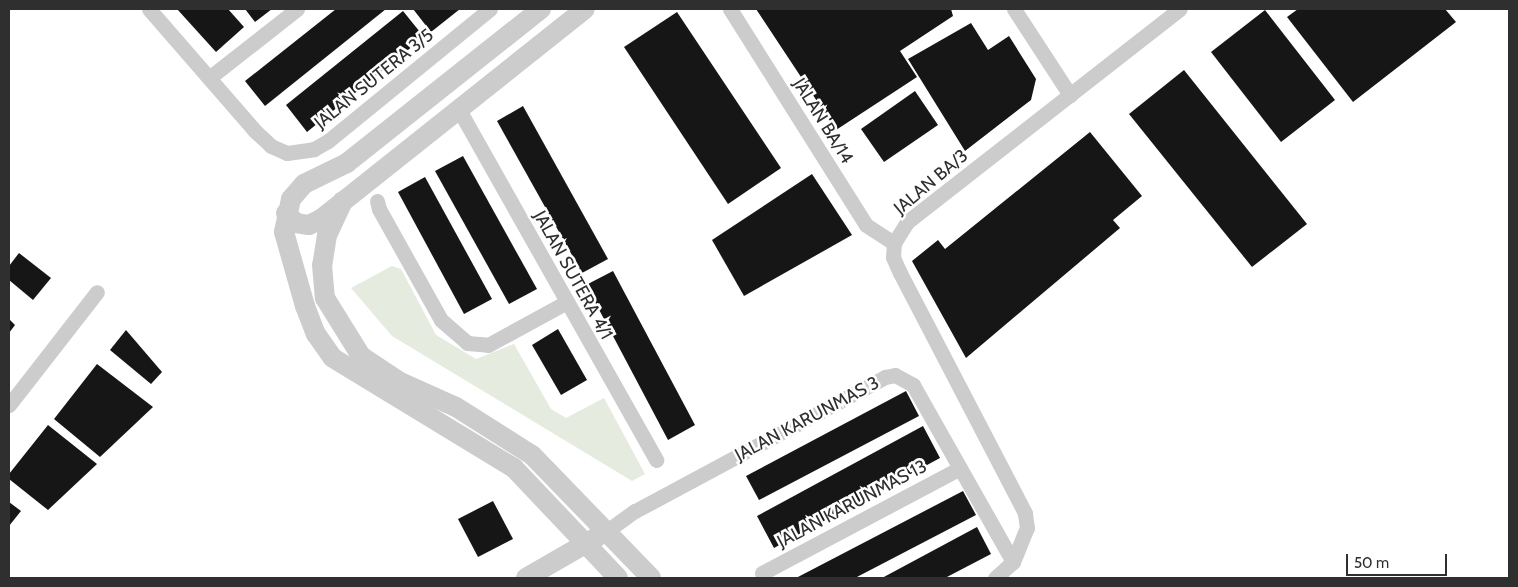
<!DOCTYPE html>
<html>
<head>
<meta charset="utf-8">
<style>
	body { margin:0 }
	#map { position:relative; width:1518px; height:587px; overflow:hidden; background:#fff; font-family:Cabin,sans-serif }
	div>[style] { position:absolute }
	.green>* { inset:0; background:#e5ebde }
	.building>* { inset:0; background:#161616 }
	.minor>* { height:15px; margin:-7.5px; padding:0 7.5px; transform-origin:7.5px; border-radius:7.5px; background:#ccc }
	.tertiary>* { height:20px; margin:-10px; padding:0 10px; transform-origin:10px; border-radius:10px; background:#ccc }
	span { translate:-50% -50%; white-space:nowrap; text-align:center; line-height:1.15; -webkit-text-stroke:5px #fff; paint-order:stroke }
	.street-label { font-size:18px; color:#2f2f2f }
	.frame { position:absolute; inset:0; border:10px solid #2f2f2f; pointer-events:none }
	.scale { position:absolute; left:1346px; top:554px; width:101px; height:22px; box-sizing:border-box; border:2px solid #2f2f2f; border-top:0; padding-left:6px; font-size:15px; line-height:18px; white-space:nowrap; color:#2f2f2f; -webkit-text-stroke:4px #fff; paint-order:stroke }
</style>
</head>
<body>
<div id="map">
	<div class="green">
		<div style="clip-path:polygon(392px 266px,401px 269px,436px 335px,476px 359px,514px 344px,551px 409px,566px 418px,604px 398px,645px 474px,632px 481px,392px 336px,351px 288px)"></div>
	</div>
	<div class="building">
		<div style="clip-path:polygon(177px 9px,228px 9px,244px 27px,216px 52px)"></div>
		<div style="clip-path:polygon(245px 9px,272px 9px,255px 22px)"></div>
		<div style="clip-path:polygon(336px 9px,386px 9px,265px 106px,245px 81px)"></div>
		<div style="clip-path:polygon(413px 9px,460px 9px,431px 32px)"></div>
		<div style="clip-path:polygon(756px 9px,951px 9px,953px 16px,900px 51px,917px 77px,836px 130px)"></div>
		<div style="clip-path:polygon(1298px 9px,1445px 9px,1456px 22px,1353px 102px,1287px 17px)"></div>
		<div style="clip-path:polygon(1265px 10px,1335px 100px,1281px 142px,1211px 52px)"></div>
		<div style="clip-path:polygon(403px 11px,424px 37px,307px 132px,286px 105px)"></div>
		<div style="clip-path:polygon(677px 12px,781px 168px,728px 204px,624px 47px)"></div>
		<div style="clip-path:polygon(971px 23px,988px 50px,1009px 36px,1036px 79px,1031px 100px,965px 151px,908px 59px)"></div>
		<div style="clip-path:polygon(1184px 70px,1307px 224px,1252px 267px,1129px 114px)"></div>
		<div style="clip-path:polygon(915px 91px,938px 125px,884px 162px,861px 129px)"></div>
		<div style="clip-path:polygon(523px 106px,608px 259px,582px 273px,497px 121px)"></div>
		<div style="clip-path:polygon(1090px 132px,1142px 196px,1113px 220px,1120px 228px,966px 358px,912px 261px,938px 240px,945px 249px)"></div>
		<div style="clip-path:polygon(463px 156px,537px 289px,509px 304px,435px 171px)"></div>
		<div style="clip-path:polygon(812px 174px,852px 235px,744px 296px,712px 240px)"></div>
		<div style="clip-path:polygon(425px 177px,492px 299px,464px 314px,398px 192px)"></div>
		<div style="clip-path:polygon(19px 253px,51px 278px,33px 300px,9px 280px,9px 266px)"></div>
		<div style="clip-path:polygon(613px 271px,695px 425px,668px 440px,586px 285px)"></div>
		<div style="clip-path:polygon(9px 319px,15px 325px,9px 333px)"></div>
		<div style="clip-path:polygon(558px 329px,587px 380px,561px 395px,532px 345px)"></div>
		<div style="clip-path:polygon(126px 330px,162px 372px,151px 384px,110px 350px)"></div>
		<div style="clip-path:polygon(97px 364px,153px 407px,100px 457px,54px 419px)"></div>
		<div style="clip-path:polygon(906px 391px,919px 416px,759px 500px,746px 476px)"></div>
		<div style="clip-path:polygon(48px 425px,97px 464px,48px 510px,9px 479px,9px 474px)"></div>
		<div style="clip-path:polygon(923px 426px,940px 458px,774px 548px,757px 516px)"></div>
		<div style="clip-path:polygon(963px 491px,976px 515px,855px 578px,796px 578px)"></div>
		<div style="clip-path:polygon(493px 501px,513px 539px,478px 557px,458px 519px)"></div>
		<div style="clip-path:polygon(9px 502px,21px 511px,9px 526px)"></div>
		<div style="clip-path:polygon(977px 527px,991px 554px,945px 578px,882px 578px)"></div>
	</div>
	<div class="minor">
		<div style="left:149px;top:9px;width:162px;rotate:49deg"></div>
		<div style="left:255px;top:131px;width:22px;rotate:43deg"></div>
		<div style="left:271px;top:146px;width:17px;rotate:24deg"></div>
		<div style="left:287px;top:153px;width:27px;rotate:-8deg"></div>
		<div style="left:314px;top:149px;width:16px;rotate:-30deg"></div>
		<div style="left:328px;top:141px;width:209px;rotate:-39.2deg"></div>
		<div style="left:730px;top:9px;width:255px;rotate:57.8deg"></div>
		<div style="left:866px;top:225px;width:33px;rotate:33deg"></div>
		<div style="left:1014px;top:9px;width:103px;rotate:56.9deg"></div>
		<div style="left:209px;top:78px;width:112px;rotate:-38.1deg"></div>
		<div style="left:458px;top:108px;width:404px;rotate:60.6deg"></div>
		<div style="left:377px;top:201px;width:8px;rotate:76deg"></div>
		<div style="left:379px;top:209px;width:127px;rotate:60.8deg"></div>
		<div style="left:441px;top:320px;width:35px;rotate:41deg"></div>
		<div style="left:467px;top:343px;width:21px;rotate:5deg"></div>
		<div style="left:488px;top:345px;width:90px;rotate:-28.6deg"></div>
		<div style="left:9px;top:405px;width:143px;rotate:-52.1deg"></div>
		<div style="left:607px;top:531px;width:34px;rotate:-36deg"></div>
		<div style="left:635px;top:511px;width:284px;rotate:-28.2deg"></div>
		<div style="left:885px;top:377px;width:10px;rotate:-11deg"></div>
		<div style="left:895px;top:375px;width:21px;rotate:29deg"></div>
		<div style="left:913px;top:385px;width:203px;rotate:60.5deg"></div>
		<div style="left:762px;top:573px;width:224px;rotate:-27.9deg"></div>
		<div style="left:995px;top:578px;width:24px;rotate:-42deg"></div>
		<div style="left:1013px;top:562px;width:37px;rotate:-68deg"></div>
		<div style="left:1027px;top:528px;width:15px;rotate:-98deg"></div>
		<div style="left:1025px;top:513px;width:271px;rotate:-117.5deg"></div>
		<div style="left:900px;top:273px;width:17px;rotate:-114deg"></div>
		<div style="left:893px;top:257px;width:14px;rotate:-86deg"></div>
		<div style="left:894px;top:243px;width:25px;rotate:-58deg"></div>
		<div style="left:907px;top:222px;width:346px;rotate:-38deg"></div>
	</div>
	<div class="tertiary">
		<div style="left:541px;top:9px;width:248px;rotate:141.6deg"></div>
		<div style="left:347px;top:163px;width:48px;rotate:154deg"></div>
		<div style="left:304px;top:184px;width:20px;rotate:131deg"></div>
		<div style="left:291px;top:199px;width:34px;rotate:102deg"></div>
		<div style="left:284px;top:232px;width:77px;rotate:74.2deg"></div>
		<div style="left:305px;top:306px;width:30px;rotate:69deg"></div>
		<div style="left:316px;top:334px;width:29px;rotate:55deg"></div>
		<div style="left:333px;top:358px;width:212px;rotate:31.3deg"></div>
		<div style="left:514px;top:468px;width:151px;rotate:46.6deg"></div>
		<div style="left:343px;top:201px;width:38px;rotate:115deg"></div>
		<div style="left:327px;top:235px;width:30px;rotate:99deg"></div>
		<div style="left:322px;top:265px;width:33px;rotate:85deg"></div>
		<div style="left:325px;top:298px;width:68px;rotate:58.2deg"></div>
		<div style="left:361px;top:356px;width:47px;rotate:33.7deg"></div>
		<div style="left:400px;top:382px;width:61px;rotate:24.1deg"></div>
		<div style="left:456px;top:407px;width:90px;rotate:32.3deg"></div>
		<div style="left:532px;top:455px;width:171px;rotate:45.9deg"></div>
		<div style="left:286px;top:213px;width:14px;rotate:45deg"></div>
		<div style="left:296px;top:223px;width:13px;rotate:9deg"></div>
		<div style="left:309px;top:225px;width:13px;rotate:-27deg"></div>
		<div style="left:321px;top:219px;width:337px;rotate:-38.5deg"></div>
		<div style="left:526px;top:578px;width:82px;rotate:-30deg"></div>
	</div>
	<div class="street-label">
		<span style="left:374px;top:79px;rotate:-39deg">JALAN SUTERA 3/5</span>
		<span style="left:823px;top:121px;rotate:58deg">JALAN BA/14</span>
		<span style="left:931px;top:182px;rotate:-40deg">JALAN BA/3</span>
		<span style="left:573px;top:275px;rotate:61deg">JALAN SUTERA 4/1</span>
		<span style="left:807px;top:419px;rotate:-28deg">JALAN KARUNMAS 3</span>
		<span style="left:852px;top:504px;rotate:-28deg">JALAN KARUNMAS 13</span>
	</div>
	<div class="frame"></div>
	<div class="scale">50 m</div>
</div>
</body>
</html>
